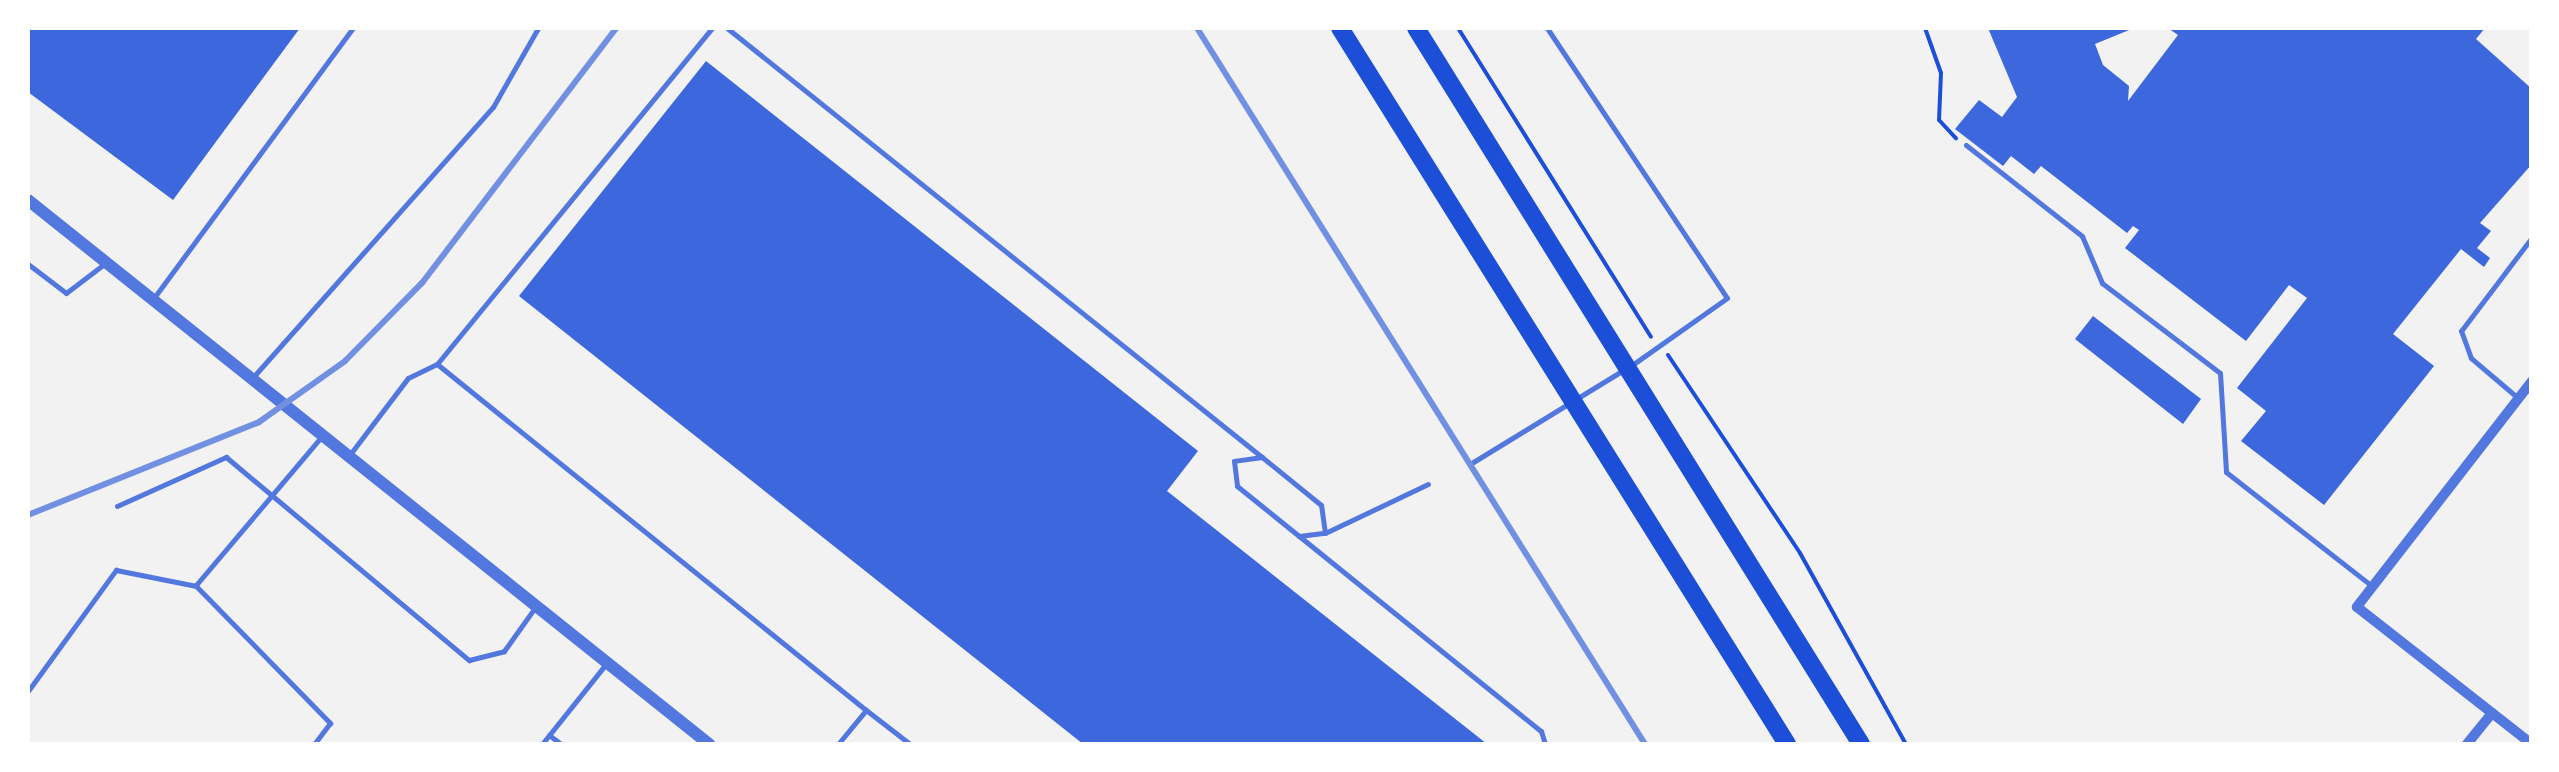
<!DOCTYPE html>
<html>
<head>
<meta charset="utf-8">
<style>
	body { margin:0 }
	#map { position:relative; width:2559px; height:772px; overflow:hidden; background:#f2f2f2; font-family:"Roboto Condensed",sans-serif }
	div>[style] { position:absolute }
	.building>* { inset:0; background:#3d67dc }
	.path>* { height:4px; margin:-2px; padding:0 2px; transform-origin:2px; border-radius:2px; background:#1d4ed8 }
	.service>* { height:5px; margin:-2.5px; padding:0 2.5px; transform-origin:2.5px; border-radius:2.5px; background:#5277de }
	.minor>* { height:10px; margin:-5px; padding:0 5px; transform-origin:5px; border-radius:5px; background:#5277de }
	.tertiary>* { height:12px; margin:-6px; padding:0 6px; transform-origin:6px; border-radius:6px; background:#5277de }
	.trunk>* { height:18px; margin:-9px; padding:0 9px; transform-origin:9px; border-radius:9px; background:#1d4ed8 }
	.rail>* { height:6px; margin:-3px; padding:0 3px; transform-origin:3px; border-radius:3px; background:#7290e2 }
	span { translate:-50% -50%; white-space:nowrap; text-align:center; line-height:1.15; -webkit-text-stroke:8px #fff; paint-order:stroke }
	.frame { position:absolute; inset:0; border:30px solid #fff; pointer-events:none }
</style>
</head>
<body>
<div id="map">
	<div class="building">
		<div style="clip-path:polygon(28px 28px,300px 28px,173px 200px,28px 92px)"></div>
		<div style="clip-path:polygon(1988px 28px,2134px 28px,2095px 44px,2103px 65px,2129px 86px,2128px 101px,2178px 35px,2168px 28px,2485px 28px,2476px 39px,2532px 89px,2532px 164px,2480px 223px,2491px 231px,2477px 248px,2490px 258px,2484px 267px,2461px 249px,2393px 334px,2434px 366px,2324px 505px,2241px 441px,2266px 411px,2237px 388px,2307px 298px,2289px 285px,2246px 341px,2125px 248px,2139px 230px,2133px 226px,2127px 233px,2041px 166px,2034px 174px,2011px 156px,2003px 166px,1955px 129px,1979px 100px,2002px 117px,2017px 97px)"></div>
		<div style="clip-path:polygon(706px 61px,1198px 451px,1167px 491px,1487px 744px,1083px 744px,519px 296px)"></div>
		<div style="clip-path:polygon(2093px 316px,2201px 399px,2183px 424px,2075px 339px)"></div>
	</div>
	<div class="path">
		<div style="left:1458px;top:28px;width:364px;rotate:58deg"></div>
		<div style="left:1925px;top:28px;width:48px;rotate:70.4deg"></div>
		<div style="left:1941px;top:73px;width:47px;rotate:92.4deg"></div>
		<div style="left:1939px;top:120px;width:25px;rotate:47deg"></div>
		<div style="left:1668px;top:355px;width:238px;rotate:56.3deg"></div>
		<div style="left:1800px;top:553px;width:218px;rotate:61deg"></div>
	</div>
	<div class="service">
		<div style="left:727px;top:28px;width:686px;rotate:38.73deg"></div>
		<div style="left:1547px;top:28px;width:324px;rotate:56.3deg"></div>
		<div style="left:1727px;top:298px;width:116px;rotate:144.8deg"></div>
		<div style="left:1966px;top:145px;width:147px;rotate:38.1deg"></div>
		<div style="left:2082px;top:236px;width:51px;rotate:66.9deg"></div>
		<div style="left:2102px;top:283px;width:148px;rotate:37.3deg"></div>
		<div style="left:2220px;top:373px;width:99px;rotate:86.5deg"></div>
		<div style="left:2226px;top:472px;width:185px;rotate:38deg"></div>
		<div style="left:28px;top:264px;width:48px;rotate:37.3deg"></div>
		<div style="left:66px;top:293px;width:48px;rotate:-37.3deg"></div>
		<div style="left:153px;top:299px;width:337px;rotate:-53.6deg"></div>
		<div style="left:437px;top:364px;width:434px;rotate:-50.7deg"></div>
		<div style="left:254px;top:376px;width:360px;rotate:-48.4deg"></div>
		<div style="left:493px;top:107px;width:91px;rotate:-60.3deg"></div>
		<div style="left:2518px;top:398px;width:62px;rotate:-139.6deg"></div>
		<div style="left:2471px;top:358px;width:29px;rotate:-110deg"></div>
		<div style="left:2461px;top:331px;width:118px;rotate:-52.9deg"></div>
		<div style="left:351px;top:453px;width:94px;rotate:-52.8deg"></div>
		<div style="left:408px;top:378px;width:32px;rotate:-26deg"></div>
		<div style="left:437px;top:364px;width:551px;rotate:38.89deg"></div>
		<div style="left:1470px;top:464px;width:178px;rotate:-31.5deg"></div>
		<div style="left:117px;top:506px;width:120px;rotate:-24.2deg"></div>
		<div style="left:226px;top:457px;width:317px;rotate:39.9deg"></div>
		<div style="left:469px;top:660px;width:36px;rotate:-14deg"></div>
		<div style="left:504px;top:651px;width:52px;rotate:-54.5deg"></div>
		<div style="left:1325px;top:533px;width:28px;rotate:-98deg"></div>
		<div style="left:1321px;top:505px;width:76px;rotate:-140.9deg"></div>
		<div style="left:1262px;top:457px;width:28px;rotate:172deg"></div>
		<div style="left:1234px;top:461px;width:25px;rotate:83deg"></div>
		<div style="left:1237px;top:486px;width:80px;rotate:38.9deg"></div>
		<div style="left:1299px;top:536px;width:26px;rotate:-7deg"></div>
		<div style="left:1325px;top:533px;width:114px;rotate:-25.4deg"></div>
		<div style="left:1299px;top:536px;width:311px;rotate:38.9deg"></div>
		<div style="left:1541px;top:731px;width:14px;rotate:73deg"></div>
		<div style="left:196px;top:585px;width:194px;rotate:-49.8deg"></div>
		<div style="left:28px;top:691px;width:150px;rotate:-54deg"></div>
		<div style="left:116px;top:570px;width:82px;rotate:11.3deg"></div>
		<div style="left:196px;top:586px;width:192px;rotate:45.6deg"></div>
		<div style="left:330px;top:723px;width:26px;rotate:127deg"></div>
		<div style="left:549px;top:735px;width:15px;rotate:37deg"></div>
		<div style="left:542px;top:744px;width:101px;rotate:-51.4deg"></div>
		<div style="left:838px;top:744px;width:44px;rotate:-50.5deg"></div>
		<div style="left:866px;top:710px;width:56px;rotate:37.7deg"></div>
	</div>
	<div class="minor">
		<div style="left:2532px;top:381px;width:286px;rotate:127.8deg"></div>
		<div style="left:2357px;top:607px;width:222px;rotate:38.1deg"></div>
		<div style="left:2467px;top:744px;width:40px;rotate:-51deg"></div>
	</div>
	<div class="tertiary">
		<div style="left:28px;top:200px;width:872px;rotate:38.62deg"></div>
	</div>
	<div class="trunk">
		<div style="left:1340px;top:28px;width:844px;rotate:58.02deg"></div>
		<div style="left:1416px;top:28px;width:843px;rotate:58.14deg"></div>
	</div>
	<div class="rail">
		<div style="left:1197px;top:28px;width:845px;rotate:57.97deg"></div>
		<div style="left:28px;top:515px;width:249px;rotate:-21.9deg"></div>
		<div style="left:259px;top:422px;width:105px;rotate:-35.3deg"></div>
		<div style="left:345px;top:361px;width:110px;rotate:-45.4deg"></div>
		<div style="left:422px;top:283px;width:320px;rotate:-52.7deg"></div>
	</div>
	<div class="frame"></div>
</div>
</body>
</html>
